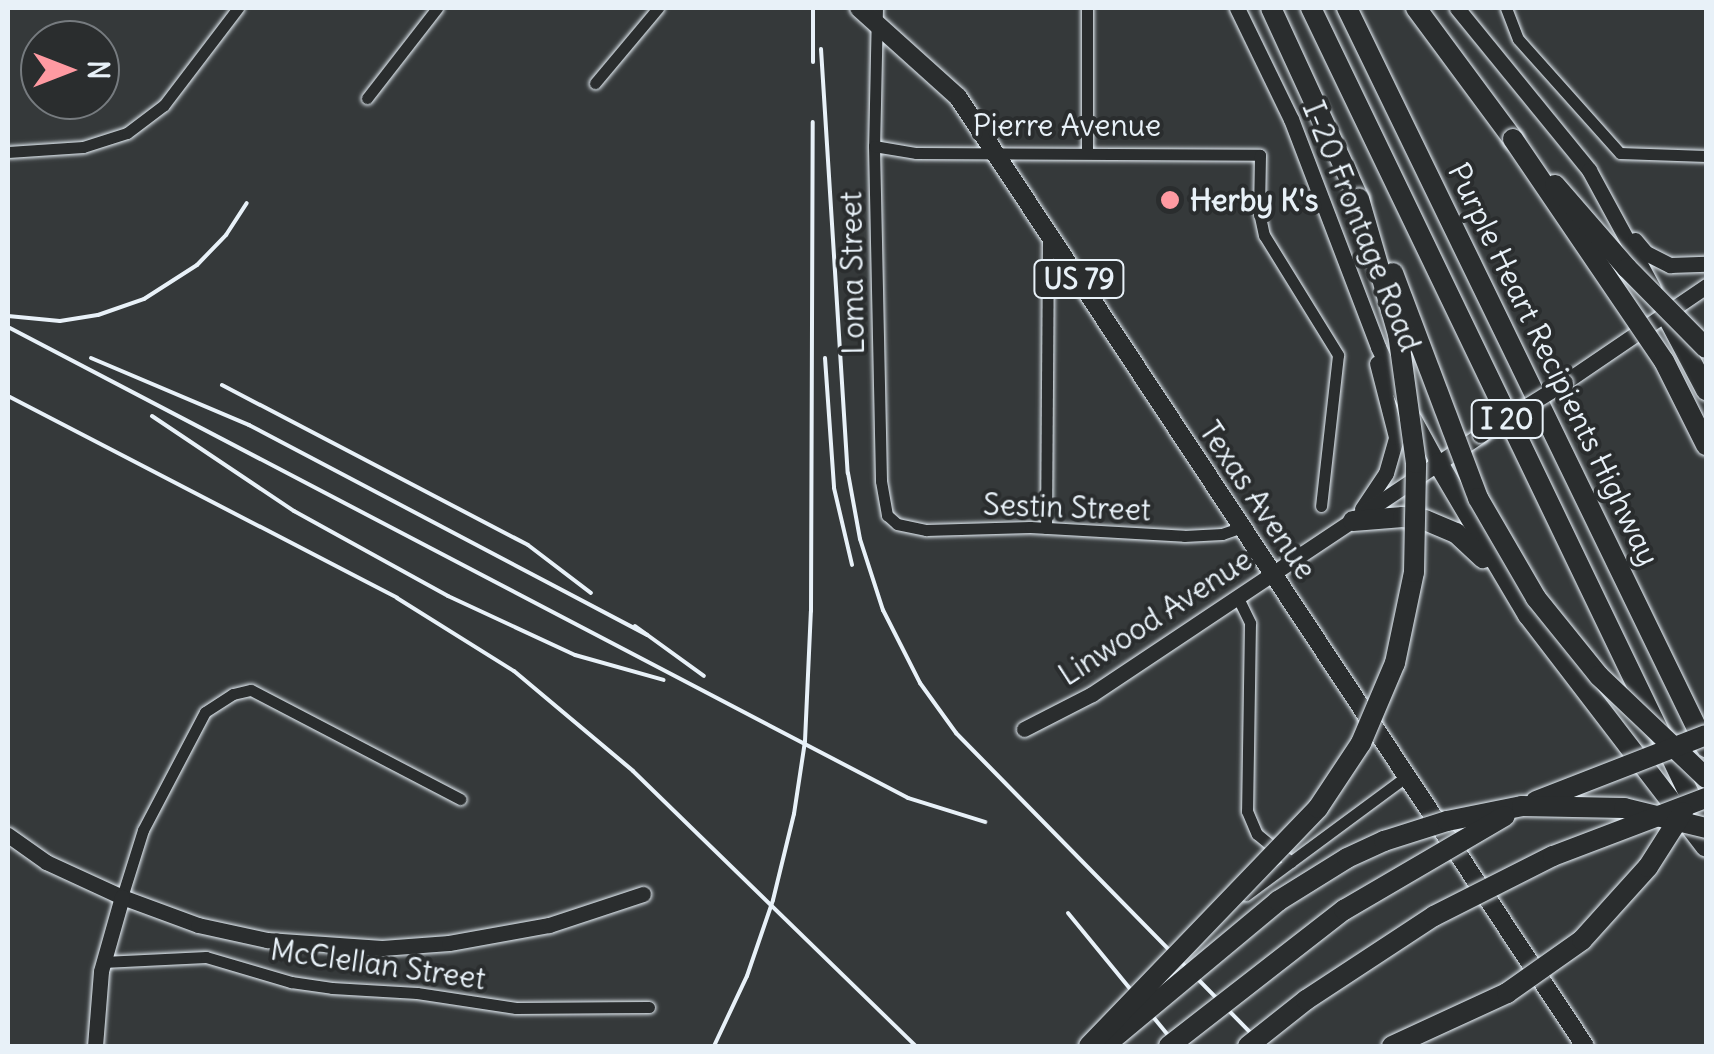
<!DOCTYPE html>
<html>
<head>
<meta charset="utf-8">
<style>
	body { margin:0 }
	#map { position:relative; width:1714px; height:1054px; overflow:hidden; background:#35393a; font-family:Delius,sans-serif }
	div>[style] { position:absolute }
	.roads { filter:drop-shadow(0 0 2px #e8f1f8) drop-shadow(0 0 2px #e8f1f8) }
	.street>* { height:11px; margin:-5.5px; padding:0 5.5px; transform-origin:5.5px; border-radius:5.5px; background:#2a2d2e }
	.secondary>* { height:15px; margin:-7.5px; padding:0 7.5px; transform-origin:7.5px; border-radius:7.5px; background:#2a2d2e }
	.primary>* { height:18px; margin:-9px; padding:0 9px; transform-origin:9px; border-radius:9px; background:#2a2d2e }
	.highway>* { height:20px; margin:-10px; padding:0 10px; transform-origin:10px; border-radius:10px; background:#2a2d2e }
	.rail>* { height:4px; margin:-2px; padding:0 2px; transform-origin:2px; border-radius:2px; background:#e8f1f8 }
	.bridges { filter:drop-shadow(0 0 2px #e8f1f8) drop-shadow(0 0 2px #e8f1f8) }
	.secondary-bridge>* { height:15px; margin:-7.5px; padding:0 7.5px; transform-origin:7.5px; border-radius:7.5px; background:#2a2d2e }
	.highway-bridge>* { height:20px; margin:-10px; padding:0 10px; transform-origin:10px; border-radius:10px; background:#2a2d2e }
	.dots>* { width:28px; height:28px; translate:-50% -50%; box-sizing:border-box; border:5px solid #2a2d2e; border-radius:50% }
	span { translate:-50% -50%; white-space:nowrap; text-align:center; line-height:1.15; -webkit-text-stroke:8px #2a2d2e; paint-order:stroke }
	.shield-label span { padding:2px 8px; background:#2a2d2e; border:2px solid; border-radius:8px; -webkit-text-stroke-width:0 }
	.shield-label { font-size:28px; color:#e8f1f8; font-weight:700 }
	.street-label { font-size:30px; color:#e8f1f8 }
	.poi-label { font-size:30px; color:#e8f1f8; font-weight:700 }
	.left { translate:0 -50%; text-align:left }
	.frame { position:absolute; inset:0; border:10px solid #e8f1f8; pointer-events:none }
	.north { position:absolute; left:20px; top:20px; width:100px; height:100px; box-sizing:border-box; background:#2a2d2e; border:2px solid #767b7f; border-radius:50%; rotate:90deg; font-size:28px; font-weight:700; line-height:40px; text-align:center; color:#e8f1f8 }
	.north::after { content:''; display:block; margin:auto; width:35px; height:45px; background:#ff9aa2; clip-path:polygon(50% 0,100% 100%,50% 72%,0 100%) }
</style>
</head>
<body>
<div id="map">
	<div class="roads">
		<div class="street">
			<div style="left:877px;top:8px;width:138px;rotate:91.2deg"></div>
			<div style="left:874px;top:146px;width:335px;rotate:88.8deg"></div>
			<div style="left:881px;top:481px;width:35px;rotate:80deg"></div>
			<div style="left:887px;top:515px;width:13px;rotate:42deg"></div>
			<div style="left:897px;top:524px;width:30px;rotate:12deg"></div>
			<div style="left:926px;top:530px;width:104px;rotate:-1.7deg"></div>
			<div style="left:1030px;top:527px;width:154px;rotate:3.3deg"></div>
			<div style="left:1184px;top:536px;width:38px;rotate:-3deg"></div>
			<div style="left:1222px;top:534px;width:21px;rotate:-19deg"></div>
			<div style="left:1087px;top:8px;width:144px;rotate:90deg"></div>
			<div style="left:1506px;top:8px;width:33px;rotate:69deg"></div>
			<div style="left:1518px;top:39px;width:153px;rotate:48.2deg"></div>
			<div style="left:1620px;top:153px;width:86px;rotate:2deg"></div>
			<div style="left:595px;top:83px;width:98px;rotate:-50deg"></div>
			<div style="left:367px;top:98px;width:114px;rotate:-52.1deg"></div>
			<div style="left:874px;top:146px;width:43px;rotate:9.5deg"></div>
			<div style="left:916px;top:153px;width:344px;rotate:0.3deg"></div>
			<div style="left:1260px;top:155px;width:57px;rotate:91deg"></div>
			<div style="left:1259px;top:212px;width:24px;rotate:78deg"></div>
			<div style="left:1264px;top:235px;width:141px;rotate:58.3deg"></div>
			<div style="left:1338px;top:355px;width:152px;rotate:96.4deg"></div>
			<div style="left:8px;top:152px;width:75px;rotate:-3.8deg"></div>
			<div style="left:83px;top:147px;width:46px;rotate:-17.7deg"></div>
			<div style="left:127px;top:133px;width:46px;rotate:-37.1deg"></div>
			<div style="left:164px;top:105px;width:122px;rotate:-52.7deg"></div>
			<div style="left:1046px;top:528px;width:291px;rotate:-89.6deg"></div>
			<div style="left:1238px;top:598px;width:28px;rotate:64deg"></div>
			<div style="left:1250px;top:623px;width:188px;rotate:90.9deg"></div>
			<div style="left:1247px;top:811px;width:25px;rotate:67deg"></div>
			<div style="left:1257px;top:834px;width:44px;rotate:39.5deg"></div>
			<div style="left:1246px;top:895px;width:202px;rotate:-36.5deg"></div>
			<div style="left:122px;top:897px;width:70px;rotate:-72.6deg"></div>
			<div style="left:143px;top:830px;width:133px;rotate:-62.3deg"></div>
			<div style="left:205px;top:712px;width:33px;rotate:-33deg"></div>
			<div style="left:233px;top:694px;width:18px;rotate:-13deg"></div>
			<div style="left:251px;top:690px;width:236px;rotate:27.5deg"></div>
			<div style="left:103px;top:962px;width:103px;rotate:-2.8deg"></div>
			<div style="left:206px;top:957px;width:89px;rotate:16.4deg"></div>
			<div style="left:291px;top:982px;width:41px;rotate:8.3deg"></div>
			<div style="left:332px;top:988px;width:85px;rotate:3.4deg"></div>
			<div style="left:417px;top:993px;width:100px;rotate:8.6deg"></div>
			<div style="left:516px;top:1008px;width:133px;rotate:-0.4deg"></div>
		</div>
		<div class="secondary">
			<div style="left:1237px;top:8px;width:123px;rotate:64.1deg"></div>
			<div style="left:1291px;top:119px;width:244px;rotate:69.1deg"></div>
			<div style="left:1378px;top:347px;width:58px;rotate:64.3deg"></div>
			<div style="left:1457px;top:8px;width:209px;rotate:50.8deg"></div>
			<div style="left:1589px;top:170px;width:134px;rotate:61.5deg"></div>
			<div style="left:1635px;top:240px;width:17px;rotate:50deg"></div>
			<div style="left:1646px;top:253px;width:27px;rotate:27deg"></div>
			<div style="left:1670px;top:265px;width:36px;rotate:-2deg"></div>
			<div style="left:1565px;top:382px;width:171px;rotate:-34.2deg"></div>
			<div style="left:1414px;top:419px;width:50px;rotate:61.4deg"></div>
			<div style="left:1362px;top:509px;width:43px;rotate:-56.3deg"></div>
			<div style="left:1386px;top:473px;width:37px;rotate:-74deg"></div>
			<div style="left:1396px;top:437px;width:76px;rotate:-104.4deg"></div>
			<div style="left:1024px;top:729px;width:76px;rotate:-27.2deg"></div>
			<div style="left:1092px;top:694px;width:467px;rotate:-33.7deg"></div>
			<div style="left:8px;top:835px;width:47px;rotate:35.4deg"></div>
			<div style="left:46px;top:862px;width:84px;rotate:24.7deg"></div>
			<div style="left:122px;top:897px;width:81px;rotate:20.2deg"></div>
			<div style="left:198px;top:925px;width:71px;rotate:12.3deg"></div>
			<div style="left:267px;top:940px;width:115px;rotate:4deg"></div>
			<div style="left:382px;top:948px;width:67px;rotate:-4.3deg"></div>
			<div style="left:449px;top:943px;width:102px;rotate:-10.2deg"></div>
			<div style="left:549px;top:925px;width:99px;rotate:-18.3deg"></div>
			<div style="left:95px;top:1046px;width:75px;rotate:-85.4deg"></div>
			<div style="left:101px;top:971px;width:77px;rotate:-74.2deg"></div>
		</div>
		<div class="primary">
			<div style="left:859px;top:8px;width:133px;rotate:42deg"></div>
			<div style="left:958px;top:97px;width:1137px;rotate:56.55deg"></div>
		</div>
		<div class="highway">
			<div style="left:1271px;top:8px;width:210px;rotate:65.3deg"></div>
			<div style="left:1311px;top:8px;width:911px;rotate:64.31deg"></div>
			<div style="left:1347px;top:8px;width:822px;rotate:64.09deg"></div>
			<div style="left:1416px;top:8px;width:163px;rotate:53.5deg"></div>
			<div style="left:1666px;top:314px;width:86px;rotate:62.2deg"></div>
			<div style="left:1438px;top:463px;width:177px;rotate:59.4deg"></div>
			<div style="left:1528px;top:615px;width:292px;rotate:52.5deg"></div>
			<div style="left:1353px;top:521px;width:50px;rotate:-4.6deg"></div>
			<div style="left:1403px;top:517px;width:22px;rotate:8deg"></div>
			<div style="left:1425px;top:520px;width:34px;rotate:23deg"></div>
			<div style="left:1456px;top:533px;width:37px;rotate:43deg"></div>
		</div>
	</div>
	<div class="rail">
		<div style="left:821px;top:49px;width:425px;rotate:86.4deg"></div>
		<div style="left:848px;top:473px;width:67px;rotate:79.7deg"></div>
		<div style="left:860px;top:539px;width:75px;rotate:72.1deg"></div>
		<div style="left:883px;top:610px;width:82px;rotate:63.1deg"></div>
		<div style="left:920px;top:683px;width:62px;rotate:54.2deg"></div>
		<div style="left:956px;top:733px;width:439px;rotate:45.5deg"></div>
		<div style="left:813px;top:62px;width:54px;rotate:-90deg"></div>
		<div style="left:8px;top:316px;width:52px;rotate:5.5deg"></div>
		<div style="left:60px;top:321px;width:38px;rotate:-9deg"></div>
		<div style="left:98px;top:315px;width:49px;rotate:-19.2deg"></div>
		<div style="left:144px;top:299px;width:63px;rotate:-32.7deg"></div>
		<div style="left:197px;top:265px;width:42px;rotate:-46deg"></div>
		<div style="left:226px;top:235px;width:38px;rotate:-57deg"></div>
		<div style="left:8px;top:327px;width:1016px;rotate:27.62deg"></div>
		<div style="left:908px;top:798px;width:81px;rotate:17.3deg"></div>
		<div style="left:91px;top:358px;width:172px;rotate:23deg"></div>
		<div style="left:249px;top:425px;width:450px;rotate:27.8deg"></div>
		<div style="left:825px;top:358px;width:130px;rotate:86deg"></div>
		<div style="left:834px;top:488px;width:79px;rotate:76.8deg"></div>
		<div style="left:222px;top:385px;width:345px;rotate:27.6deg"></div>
		<div style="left:528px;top:545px;width:79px;rotate:37.3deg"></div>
		<div style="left:8px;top:396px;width:438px;rotate:27.4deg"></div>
		<div style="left:397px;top:598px;width:138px;rotate:32deg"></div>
		<div style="left:514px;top:671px;width:155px;rotate:40deg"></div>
		<div style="left:633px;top:771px;width:395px;rotate:44.2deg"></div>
		<div style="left:152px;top:416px;width:171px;rotate:33.8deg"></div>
		<div style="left:294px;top:511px;width:176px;rotate:28.9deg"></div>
		<div style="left:448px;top:596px;width:140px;rotate:24.9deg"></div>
		<div style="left:575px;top:655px;width:92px;rotate:15.7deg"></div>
		<div style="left:635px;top:626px;width:85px;rotate:35.9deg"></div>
		<div style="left:1068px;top:913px;width:172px;rotate:50.7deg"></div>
		<div style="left:714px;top:1046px;width:77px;rotate:-64.8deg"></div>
		<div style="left:747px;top:976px;width:80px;rotate:-71.1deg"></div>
		<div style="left:773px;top:900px;width:89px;rotate:-76.3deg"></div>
		<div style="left:794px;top:814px;width:74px;rotate:-81.4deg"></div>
		<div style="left:805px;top:741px;width:130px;rotate:-87.4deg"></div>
		<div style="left:811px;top:611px;width:489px;rotate:-89.8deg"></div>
	</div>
	<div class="bridges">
		<div class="secondary-bridge">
			<div style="left:1480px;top:435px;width:100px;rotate:-31.9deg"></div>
		</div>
		<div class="highway-bridge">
			<div style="left:1513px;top:139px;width:268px;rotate:55.8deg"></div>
			<div style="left:1664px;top:361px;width:94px;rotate:63.4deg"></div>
			<div style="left:1555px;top:185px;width:110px;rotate:49.1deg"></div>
			<div style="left:1627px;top:268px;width:112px;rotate:45.4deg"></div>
			<div style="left:1393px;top:273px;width:241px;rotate:69.3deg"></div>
			<div style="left:1478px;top:498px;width:116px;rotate:59.9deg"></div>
			<div style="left:1536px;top:598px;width:100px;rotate:51.1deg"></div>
			<div style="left:1599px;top:676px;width:148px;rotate:43.6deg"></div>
			<div style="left:1536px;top:801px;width:182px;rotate:-21.2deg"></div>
			<div style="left:1109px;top:1042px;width:220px;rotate:-39.8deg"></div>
			<div style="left:1278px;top:901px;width:81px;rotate:-31.9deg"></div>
			<div style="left:1347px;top:858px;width:41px;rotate:-24.7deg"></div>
			<div style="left:1384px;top:841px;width:66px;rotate:-17.6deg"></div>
			<div style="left:1447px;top:821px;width:76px;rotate:-11.3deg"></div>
			<div style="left:1522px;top:806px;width:102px;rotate:1.1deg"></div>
			<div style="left:1624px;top:808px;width:84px;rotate:13.7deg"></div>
			<div style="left:1089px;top:1046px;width:330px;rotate:-46.1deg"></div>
			<div style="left:1318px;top:808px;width:78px;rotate:-56.5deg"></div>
			<div style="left:1361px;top:743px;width:87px;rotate:-67deg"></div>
			<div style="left:1395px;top:663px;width:93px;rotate:-78.2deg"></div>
			<div style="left:1414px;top:572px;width:109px;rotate:-88.9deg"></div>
			<div style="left:1416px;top:463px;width:130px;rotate:-97.9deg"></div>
			<div style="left:1398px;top:334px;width:141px;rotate:-106.1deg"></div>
			<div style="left:1169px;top:1046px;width:222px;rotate:-37.9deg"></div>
			<div style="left:1344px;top:910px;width:186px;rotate:-30.3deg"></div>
			<div style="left:1248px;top:1046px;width:74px;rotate:-38.4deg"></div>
			<div style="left:1306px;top:1000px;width:153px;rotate:-33.3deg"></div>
			<div style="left:1434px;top:916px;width:133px;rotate:-26.8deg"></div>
			<div style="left:1553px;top:856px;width:164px;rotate:-20.8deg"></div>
			<div style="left:1392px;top:1046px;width:127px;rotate:-24.7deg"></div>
			<div style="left:1507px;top:993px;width:92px;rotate:-35.2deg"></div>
			<div style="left:1582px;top:940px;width:98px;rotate:-47.9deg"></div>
			<div style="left:1648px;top:867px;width:65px;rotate:-57.5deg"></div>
		</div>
	</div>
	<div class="dots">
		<div style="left:1170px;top:200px;background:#ff9aa2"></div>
	</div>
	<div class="shield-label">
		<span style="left:1079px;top:279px">US 79</span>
		<span style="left:1507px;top:419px">I 20</span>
	</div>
	<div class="street-label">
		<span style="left:1067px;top:125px">Pierre Avenue</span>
		<span style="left:1362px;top:226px;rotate:68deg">I-20 Frontage Road</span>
		<span style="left:852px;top:273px;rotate:-91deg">Loma Street</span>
		<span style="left:1554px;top:364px;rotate:64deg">Purple Heart Recipients Highway</span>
		<span style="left:1258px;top:500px;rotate:56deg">Texas Avenue</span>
		<span style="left:1067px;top:507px;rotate:2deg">Sestin Street</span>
		<span style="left:1155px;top:617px;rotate:-33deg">Linwood Avenue</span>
		<span style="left:378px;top:964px;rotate:8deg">McClellan Street</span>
	</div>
	<div class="poi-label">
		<span class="left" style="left:1190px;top:200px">Herby K's</span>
	</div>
	<div class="frame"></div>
	<div class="north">N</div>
</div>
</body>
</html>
